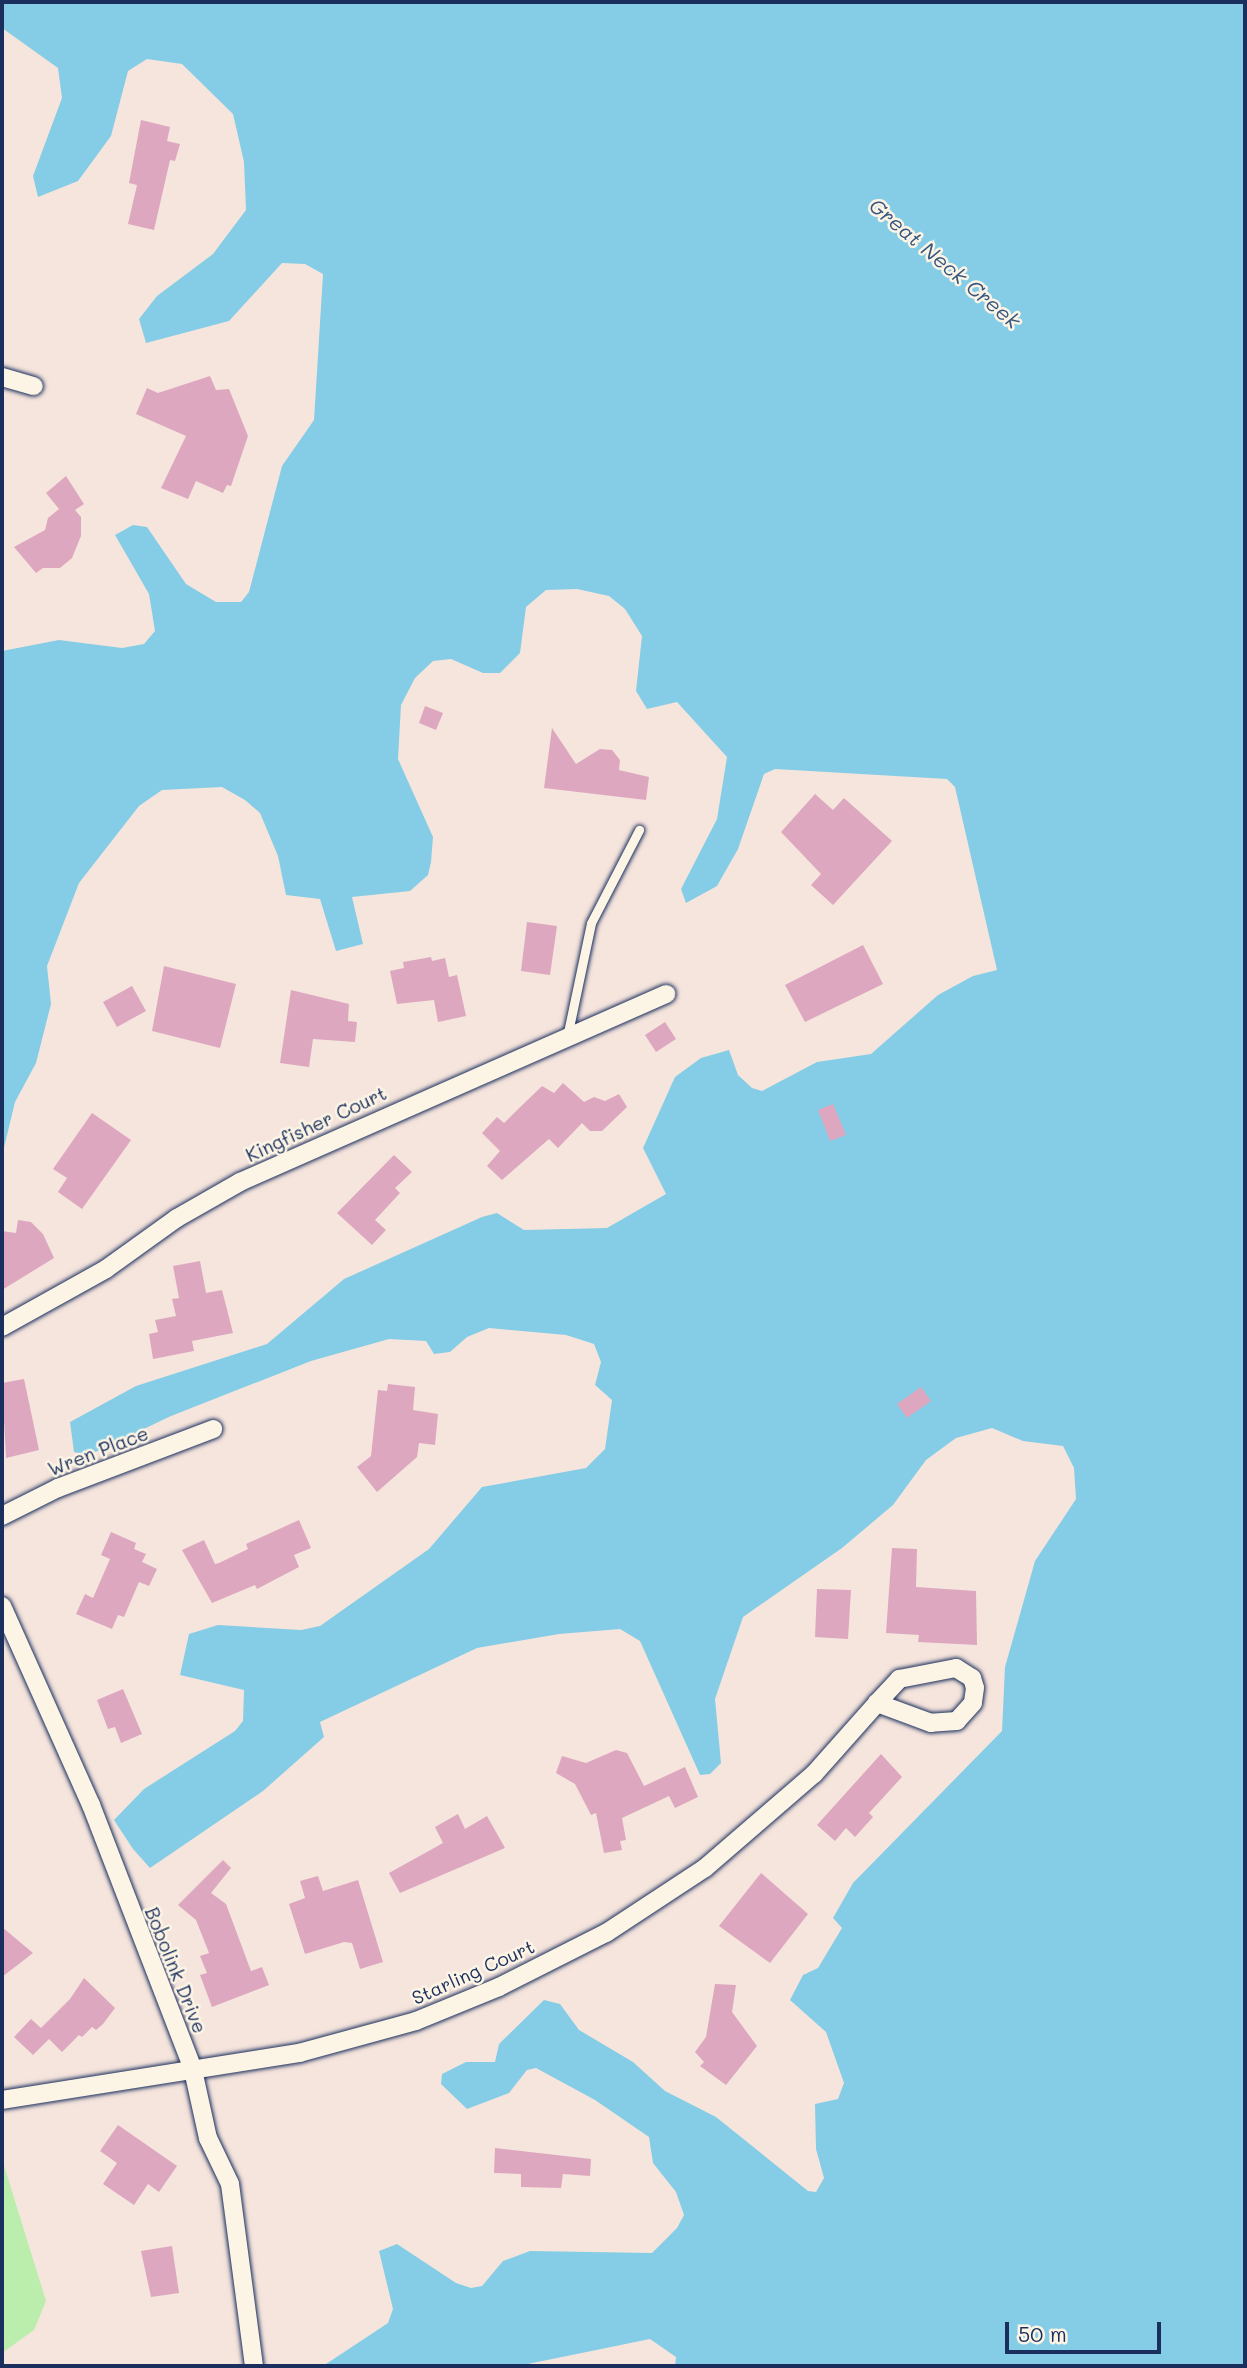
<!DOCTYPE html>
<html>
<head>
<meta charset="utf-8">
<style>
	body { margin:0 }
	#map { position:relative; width:1247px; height:2368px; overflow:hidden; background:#f6e5dd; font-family:Mali,sans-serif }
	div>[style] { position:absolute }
	.green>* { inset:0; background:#bbedad }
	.water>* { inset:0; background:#85cde6 }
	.building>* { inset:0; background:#dda7bf }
	.roads { filter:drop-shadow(0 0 2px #1b2f5e) drop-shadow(0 0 2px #1b2f5e) }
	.lane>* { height:9px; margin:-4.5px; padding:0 4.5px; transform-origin:4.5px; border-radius:4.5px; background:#fcf5e5 }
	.street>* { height:18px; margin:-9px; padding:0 9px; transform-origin:9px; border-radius:9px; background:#fcf5e5 }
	span { translate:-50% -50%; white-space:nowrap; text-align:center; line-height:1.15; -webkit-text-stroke:5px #fcf5e5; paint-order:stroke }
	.street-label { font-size:19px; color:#1b2f5e }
	.water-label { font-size:21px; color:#365680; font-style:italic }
	.frame { position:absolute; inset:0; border:4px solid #1b2f5e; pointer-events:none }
	.scale { position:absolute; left:1005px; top:2322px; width:156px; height:32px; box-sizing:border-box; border:4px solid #1b2f5e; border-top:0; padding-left:9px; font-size:21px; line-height:24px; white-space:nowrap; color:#1b2f5e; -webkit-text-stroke:5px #fcf5e5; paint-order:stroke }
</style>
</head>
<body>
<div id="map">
	<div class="green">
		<div style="clip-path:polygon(2px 2159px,46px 2301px,34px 2330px,2px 2353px)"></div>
	</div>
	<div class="water">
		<div style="clip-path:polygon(2px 2px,1245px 2px,1245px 2366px,675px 2366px,676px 2357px,650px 2339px,518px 2366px,323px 2366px,388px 2323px,393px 2309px,379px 2251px,397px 2244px,456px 2283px,471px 2288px,482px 2286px,503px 2261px,530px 2251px,652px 2253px,677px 2228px,684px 2215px,676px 2192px,653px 2163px,649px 2137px,595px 2100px,536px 2068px,527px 2070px,509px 2093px,467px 2109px,441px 2084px,442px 2074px,466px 2062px,495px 2062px,499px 2044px,544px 2000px,560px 2004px,579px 2030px,633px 2062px,665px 2091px,716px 2117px,808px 2191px,816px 2192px,824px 2178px,816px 2149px,815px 2104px,838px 2099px,844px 2083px,826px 2032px,790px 2000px,803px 1975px,818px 1968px,842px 1928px,833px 1918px,853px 1883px,1002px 1731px,1005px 1667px,1035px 1561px,1076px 1499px,1074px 1468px,1063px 1446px,1023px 1441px,992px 1428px,956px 1438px,926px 1460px,893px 1505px,842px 1548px,743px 1617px,715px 1699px,721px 1763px,710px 1774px,700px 1775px,640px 1641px,620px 1629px,559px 1634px,477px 1648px,320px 1722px,324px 1737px,263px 1791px,150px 1868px,133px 1849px,114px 1820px,144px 1789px,235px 1731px,243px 1721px,244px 1690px,180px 1675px,189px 1634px,218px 1625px,301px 1630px,320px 1626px,429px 1549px,482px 1487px,586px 1468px,605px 1449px,612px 1400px,595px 1385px,601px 1362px,594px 1344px,566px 1335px,489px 1328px,467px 1337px,450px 1352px,434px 1354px,426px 1341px,389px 1339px,311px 1361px,171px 1416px,87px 1456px,74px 1452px,70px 1422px,136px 1386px,267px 1344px,344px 1279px,482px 1217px,497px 1213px,524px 1230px,607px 1228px,666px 1194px,643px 1148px,675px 1077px,701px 1058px,729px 1050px,738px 1075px,752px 1088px,762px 1091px,817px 1062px,871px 1054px,938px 995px,973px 976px,997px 970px,955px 787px,947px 779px,775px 769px,764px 774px,738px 849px,717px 886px,686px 903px,681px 889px,717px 819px,727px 757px,677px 702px,647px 709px,636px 691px,642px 636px,625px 609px,609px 596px,577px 589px,546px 590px,526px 607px,520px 653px,500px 673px,483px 673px,451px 659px,433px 661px,415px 678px,401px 705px,398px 759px,433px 837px,431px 862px,428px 875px,410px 891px,352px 897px,363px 944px,336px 951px,320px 899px,286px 895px,278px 856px,260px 813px,245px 800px,222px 787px,162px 790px,139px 806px,79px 883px,47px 966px,51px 1004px,36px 1063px,15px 1102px,2px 1156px,2px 651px,59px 640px,122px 648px,144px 644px,155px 631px,149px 594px,115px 535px,133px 525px,147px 527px,186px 584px,216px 602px,241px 602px,249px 592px,282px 466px,314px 420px,323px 274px,305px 264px,282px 263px,229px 321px,146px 343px,139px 319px,157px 296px,213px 254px,246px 210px,244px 162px,233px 114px,182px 64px,147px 59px,128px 71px,111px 136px,78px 181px,38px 197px,33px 176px,62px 98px,58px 68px,2px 28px)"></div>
	</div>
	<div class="building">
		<div style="clip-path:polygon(141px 120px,170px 127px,167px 141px,180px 144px,175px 161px,170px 160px,154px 230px,128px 224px,137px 185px,129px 183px)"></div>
		<div style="clip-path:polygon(210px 376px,216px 390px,229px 389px,248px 436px,231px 486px,227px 485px,223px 493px,196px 481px,188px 499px,161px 488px,186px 436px,136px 414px,147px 388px,158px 393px)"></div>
		<div style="clip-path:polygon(66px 476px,84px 504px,75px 510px,81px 517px,81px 536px,72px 558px,60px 568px,43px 568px,36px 573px,14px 547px,45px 530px,48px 518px,59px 509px,46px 493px)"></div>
		<div style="clip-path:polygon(425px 706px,443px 713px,436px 730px,419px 723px)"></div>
		<div style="clip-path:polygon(552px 728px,576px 764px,600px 749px,612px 750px,620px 760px,619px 770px,649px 777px,646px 800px,544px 788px)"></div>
		<div style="clip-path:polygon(815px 794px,833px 810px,844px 798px,892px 841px,833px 905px,811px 885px,821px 874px,781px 832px)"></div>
		<div style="clip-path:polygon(527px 922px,557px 926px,550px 975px,521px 971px)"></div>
		<div style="clip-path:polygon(863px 945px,883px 984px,805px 1022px,785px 985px)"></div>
		<div style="clip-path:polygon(431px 957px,432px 961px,445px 958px,449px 977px,457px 975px,466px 1016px,438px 1022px,434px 1000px,397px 1004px,390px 971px,404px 968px,403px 962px)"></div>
		<div style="clip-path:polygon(164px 966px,236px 984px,220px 1048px,152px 1031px)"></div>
		<div style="clip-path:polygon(132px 986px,146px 1011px,117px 1027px,103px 1002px)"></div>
		<div style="clip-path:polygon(291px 990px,349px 1004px,348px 1021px,357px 1022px,355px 1042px,313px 1039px,309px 1067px,280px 1063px)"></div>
		<div style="clip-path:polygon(665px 1022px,676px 1039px,656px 1052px,645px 1035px)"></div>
		<div style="clip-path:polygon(563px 1083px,584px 1102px,594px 1097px,605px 1101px,619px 1094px,627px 1107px,602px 1131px,590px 1131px,582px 1123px,558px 1148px,549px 1139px,502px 1180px,487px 1166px,500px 1151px,482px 1133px,497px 1117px,504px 1123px,542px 1086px,554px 1093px)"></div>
		<div style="clip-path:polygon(833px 1104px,846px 1135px,830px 1141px,818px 1110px)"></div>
		<div style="clip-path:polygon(92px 1113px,131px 1140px,82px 1209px,58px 1192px,67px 1178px,53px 1169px)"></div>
		<div style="clip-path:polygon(394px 1155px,412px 1172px,395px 1188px,400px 1193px,375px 1220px,386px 1230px,372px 1245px,337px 1213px)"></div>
		<div style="clip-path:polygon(18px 1220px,31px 1222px,43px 1234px,54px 1258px,2px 1290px,2px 1231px,16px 1233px)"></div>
		<div style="clip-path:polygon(200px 1261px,206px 1293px,222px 1290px,233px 1333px,192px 1341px,194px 1351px,153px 1359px,149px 1334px,158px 1332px,155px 1320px,176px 1316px,172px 1299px,179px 1298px,173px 1266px)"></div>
		<div style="clip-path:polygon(24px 1379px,39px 1450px,6px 1458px,2px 1383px)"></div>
		<div style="clip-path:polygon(388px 1384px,415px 1387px,413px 1410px,438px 1414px,435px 1445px,419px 1443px,417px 1457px,377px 1492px,357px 1467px,371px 1456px,378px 1390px,387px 1391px)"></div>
		<div style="clip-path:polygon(921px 1387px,931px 1401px,907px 1418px,897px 1404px)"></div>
		<div style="clip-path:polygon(299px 1520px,311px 1548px,294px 1555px,299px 1567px,257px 1589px,255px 1585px,212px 1603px,182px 1550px,204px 1540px,215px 1564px,219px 1563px,248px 1549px,246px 1544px)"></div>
		<div style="clip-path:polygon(111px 1532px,136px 1543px,134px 1549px,146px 1554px,142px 1562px,157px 1569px,149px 1586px,139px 1582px,124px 1617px,118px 1615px,112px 1629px,76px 1614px,85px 1594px,93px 1598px,110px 1559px,101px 1555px)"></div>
		<div style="clip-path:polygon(892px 1548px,917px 1549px,916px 1587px,976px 1591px,977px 1645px,918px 1642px,919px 1635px,886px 1633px)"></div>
		<div style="clip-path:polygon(817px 1589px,851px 1590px,848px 1639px,815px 1637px)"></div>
		<div style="clip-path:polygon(123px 1689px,142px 1734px,121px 1743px,115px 1727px,108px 1729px,97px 1700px)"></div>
		<div style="clip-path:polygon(616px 1750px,627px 1753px,644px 1786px,685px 1767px,698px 1797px,675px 1808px,669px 1796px,622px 1818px,626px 1840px,620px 1841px,622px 1850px,604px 1853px,596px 1813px,591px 1815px,575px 1784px,556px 1773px,562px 1756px,586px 1763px)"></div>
		<div style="clip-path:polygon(881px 1754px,902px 1777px,869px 1813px,873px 1817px,855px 1837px,846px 1828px,835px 1841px,817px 1825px)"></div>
		<div style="clip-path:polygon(458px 1814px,465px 1829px,487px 1816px,505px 1848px,400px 1893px,389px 1873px,443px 1843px,435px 1827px)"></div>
		<div style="clip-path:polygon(223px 1860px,231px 1868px,211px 1893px,226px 1904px,251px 1971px,262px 1967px,269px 1985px,212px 2007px,200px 1975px,207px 1973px,200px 1956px,209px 1953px,196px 1920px,178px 1905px)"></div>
		<div style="clip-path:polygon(761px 1873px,808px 1914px,770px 1963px,719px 1926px)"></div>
		<div style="clip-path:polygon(318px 1876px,323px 1891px,358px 1880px,383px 1962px,360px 1969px,352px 1943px,344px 1942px,305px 1954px,289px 1904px,305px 1898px,300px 1881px)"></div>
		<div style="clip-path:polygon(2px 1927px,33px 1953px,2px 1977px)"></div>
		<div style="clip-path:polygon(84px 1978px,115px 2008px,103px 2024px,96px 2030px,92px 2027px,82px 2037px,79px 2035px,62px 2052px,49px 2039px,33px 2055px,14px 2037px,31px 2019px,41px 2028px,70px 1999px)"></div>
		<div style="clip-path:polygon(715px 1984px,736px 1985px,732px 2012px,757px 2046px,726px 2085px,700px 2066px,704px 2062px,695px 2052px,706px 2037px)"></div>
		<div style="clip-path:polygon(118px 2125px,177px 2166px,159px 2192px,148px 2184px,134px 2205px,103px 2184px,117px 2163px,100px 2151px)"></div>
		<div style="clip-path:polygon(495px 2148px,591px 2159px,590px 2176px,563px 2174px,561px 2188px,521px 2187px,521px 2174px,494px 2173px)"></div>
		<div style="clip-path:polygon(172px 2246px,179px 2293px,151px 2297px,141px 2251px)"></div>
	</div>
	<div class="roads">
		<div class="lane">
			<div style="left:567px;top:1037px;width:116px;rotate:-78.1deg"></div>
			<div style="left:591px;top:923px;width:105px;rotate:-62.7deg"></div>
		</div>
		<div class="street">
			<div style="left:2px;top:377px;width:33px;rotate:16deg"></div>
			<div style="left:2px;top:1327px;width:119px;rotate:-29.1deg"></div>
			<div style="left:106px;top:1269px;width:87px;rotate:-35.7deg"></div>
			<div style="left:177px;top:1218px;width:73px;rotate:-29.7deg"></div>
			<div style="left:240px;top:1182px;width:466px;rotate:-23.8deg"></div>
			<div style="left:2px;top:1516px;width:63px;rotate:-26.6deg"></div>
			<div style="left:58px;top:1488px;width:166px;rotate:-20.8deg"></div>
			<div style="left:2px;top:1606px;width:218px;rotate:65.9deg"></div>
			<div style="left:91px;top:1805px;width:284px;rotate:68.9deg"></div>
			<div style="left:193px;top:2070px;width:70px;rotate:77.6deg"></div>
			<div style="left:208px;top:2138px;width:51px;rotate:64.4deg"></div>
			<div style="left:230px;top:2184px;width:184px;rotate:82.5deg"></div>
			<div style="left:956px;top:1668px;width:19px;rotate:32deg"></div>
			<div style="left:972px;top:1678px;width:10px;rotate:73deg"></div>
			<div style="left:975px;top:1688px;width:15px;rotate:98deg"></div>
			<div style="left:973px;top:1703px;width:24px;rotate:132deg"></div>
			<div style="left:957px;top:1721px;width:26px;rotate:176deg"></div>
			<div style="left:931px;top:1723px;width:58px;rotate:-159.7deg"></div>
			<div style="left:877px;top:1703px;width:33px;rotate:-47deg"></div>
			<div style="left:899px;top:1679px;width:58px;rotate:-10.9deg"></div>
			<div style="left:2px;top:2100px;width:301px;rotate:-9deg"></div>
			<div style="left:299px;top:2053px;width:121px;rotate:-15.3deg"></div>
			<div style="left:416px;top:2021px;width:90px;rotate:-22.3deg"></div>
			<div style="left:499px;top:1987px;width:120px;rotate:-26.8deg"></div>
			<div style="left:606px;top:1933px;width:118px;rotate:-33.3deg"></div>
			<div style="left:705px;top:1868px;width:144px;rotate:-40.8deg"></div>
			<div style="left:814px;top:1774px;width:95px;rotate:-48.4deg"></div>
		</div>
	</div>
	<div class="street-label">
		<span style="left:316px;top:1124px;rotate:-25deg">Kingfisher Court</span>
		<span style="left:98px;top:1451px;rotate:-21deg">Wren Place</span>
		<span style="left:176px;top:1970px;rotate:68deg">Bobolink Drive</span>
		<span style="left:473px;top:1972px;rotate:-24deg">Starling Court</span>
	</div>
	<div class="water-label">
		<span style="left:945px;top:263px;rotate:40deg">Great Neck Creek</span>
	</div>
	<div class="frame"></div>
	<div class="scale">50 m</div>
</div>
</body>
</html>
